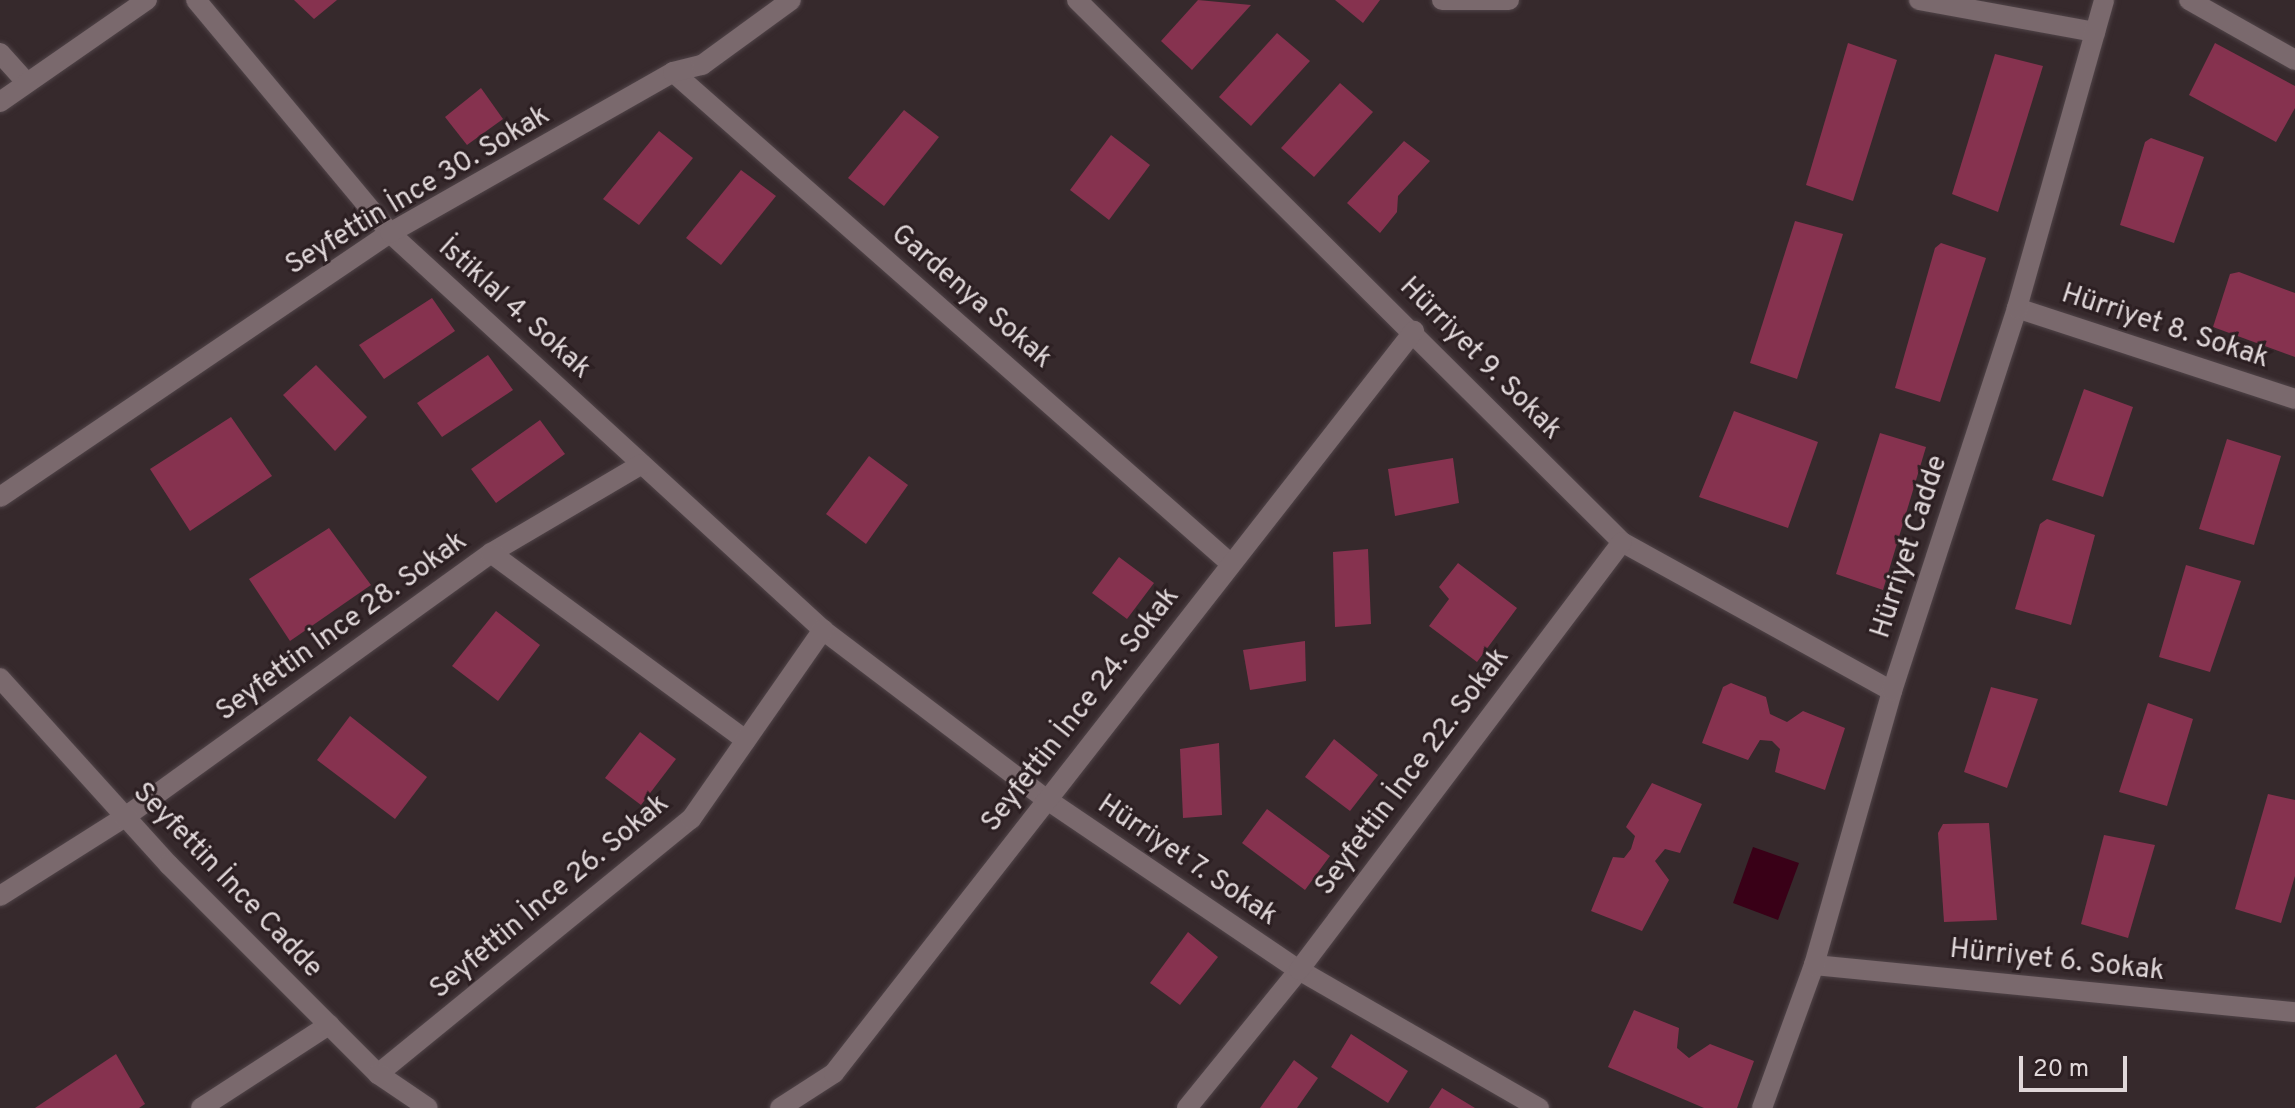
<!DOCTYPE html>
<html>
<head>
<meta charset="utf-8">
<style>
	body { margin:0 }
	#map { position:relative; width:2295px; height:1108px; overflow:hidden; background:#36292c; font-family:Overpass,sans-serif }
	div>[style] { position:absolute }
	.water>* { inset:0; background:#390017 }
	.building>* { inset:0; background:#86324f }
	.roads { filter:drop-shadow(0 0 2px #504448) drop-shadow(0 0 2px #504448) }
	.minor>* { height:20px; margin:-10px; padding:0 10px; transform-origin:10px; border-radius:10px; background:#7a696d }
	.secondary>* { height:20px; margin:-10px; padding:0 10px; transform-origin:10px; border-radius:10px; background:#7a696d }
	span { translate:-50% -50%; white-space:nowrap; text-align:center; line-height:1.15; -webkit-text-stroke:6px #2c1f22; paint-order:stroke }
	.street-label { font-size:28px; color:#e0d7d9 }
	.scale { position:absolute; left:2019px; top:1056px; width:108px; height:36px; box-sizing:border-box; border:4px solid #e0d7d9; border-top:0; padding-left:10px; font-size:24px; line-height:28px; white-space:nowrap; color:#e0d7d9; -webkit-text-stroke:6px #2c1f22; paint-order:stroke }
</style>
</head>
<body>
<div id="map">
	<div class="water">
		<div style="clip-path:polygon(1753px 847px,1799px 863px,1778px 920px,1733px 903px)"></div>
	</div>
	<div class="building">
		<div style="clip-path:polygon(294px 0,337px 0,314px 19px)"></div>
		<div style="clip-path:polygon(1198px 0,1251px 5px,1192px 70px,1161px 41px)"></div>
		<div style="clip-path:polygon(1335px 0,1380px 0,1363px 23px)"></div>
		<div style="clip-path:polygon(1277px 33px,1310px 61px,1251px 126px,1219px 97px)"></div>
		<div style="clip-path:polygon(1848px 43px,1897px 60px,1853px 201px,1806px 185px)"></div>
		<div style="clip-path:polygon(2215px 43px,2295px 86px,2295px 108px,2276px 142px,2189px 95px)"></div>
		<div style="clip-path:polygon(1995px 54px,2043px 66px,1998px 212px,1952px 194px)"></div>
		<div style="clip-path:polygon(1340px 83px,1373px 112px,1314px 177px,1281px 148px)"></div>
		<div style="clip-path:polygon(481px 88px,503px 119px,467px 145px,445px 117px)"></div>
		<div style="clip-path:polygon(904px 110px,939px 137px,884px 206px,848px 178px)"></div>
		<div style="clip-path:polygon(659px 131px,693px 158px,639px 225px,603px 199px)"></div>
		<div style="clip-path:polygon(1111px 135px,1150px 165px,1109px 220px,1070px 190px)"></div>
		<div style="clip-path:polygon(2151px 138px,2204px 157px,2174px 243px,2120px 225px,2145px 142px)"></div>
		<div style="clip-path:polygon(1404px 141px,1430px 161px,1398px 196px,1397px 212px,1380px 233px,1347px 203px)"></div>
		<div style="clip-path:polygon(741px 170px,776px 196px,721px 265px,686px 238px)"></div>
		<div style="clip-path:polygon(1795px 221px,1843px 234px,1797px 379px,1750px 363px)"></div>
		<div style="clip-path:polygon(1941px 243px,1986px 258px,1940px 402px,1895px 388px,1935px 248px)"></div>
		<div style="clip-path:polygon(2239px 272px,2295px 293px,2295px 357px,2213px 327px,2230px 274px)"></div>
		<div style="clip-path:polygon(432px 298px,455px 331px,384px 379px,359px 345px)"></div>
		<div style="clip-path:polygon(488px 355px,513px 390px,442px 437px,417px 403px)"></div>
		<div style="clip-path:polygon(316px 365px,367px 417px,335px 451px,283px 395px)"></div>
		<div style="clip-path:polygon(2084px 389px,2133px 407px,2103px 497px,2052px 480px)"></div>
		<div style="clip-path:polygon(1734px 411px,1818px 442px,1788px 528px,1699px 497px)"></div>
		<div style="clip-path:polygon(231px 417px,272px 476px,190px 531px,150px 469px)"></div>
		<div style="clip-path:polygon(540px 420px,565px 454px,496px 503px,471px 469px)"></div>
		<div style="clip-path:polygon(1880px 433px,1926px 447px,1883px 590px,1836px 574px)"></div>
		<div style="clip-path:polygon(2227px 439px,2281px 456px,2254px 545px,2199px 529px)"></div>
		<div style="clip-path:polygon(869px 456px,908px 485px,866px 544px,826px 514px)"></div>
		<div style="clip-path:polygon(1453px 458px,1459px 503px,1395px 516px,1388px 469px)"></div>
		<div style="clip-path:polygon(2047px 519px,2095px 535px,2071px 625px,2015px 609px,2040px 524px)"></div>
		<div style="clip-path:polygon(329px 528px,371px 585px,290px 641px,249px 579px)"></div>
		<div style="clip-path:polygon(1368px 549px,1371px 624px,1335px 627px,1333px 552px)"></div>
		<div style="clip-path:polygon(1119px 557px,1154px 583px,1127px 619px,1092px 593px)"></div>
		<div style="clip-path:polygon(1458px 563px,1517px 608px,1477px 662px,1429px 626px,1449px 599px,1439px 587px)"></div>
		<div style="clip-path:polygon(2186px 565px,2241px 581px,2210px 672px,2159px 657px)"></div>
		<div style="clip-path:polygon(496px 611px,540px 645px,498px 701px,452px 666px)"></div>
		<div style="clip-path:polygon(1305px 641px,1306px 681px,1250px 690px,1243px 650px)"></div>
		<div style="clip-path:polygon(1731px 683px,1766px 697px,1770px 714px,1787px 722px,1803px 711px,1845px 728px,1825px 790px,1775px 772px,1780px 749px,1772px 741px,1760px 740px,1748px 760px,1702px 743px,1723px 687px)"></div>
		<div style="clip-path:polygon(1991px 687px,2038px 699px,2007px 788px,1964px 772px)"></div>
		<div style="clip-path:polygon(2148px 703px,2193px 719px,2167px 806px,2119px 792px)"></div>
		<div style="clip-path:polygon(350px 716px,427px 777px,395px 819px,317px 760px)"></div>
		<div style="clip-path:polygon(640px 732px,676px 759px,641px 805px,605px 778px)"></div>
		<div style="clip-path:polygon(1334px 739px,1378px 775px,1350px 811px,1305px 777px)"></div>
		<div style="clip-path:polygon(1219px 743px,1222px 815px,1183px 818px,1180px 749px)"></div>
		<div style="clip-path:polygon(1652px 783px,1702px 804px,1680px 853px,1665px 849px,1655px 861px,1669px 880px,1642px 931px,1591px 911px,1613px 857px,1624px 858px,1631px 849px,1635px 836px,1626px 827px)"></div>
		<div style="clip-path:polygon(2268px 794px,2295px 800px,2295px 876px,2281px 923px,2235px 909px)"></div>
		<div style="clip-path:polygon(1267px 809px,1330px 856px,1305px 890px,1242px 843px)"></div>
		<div style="clip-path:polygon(1989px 823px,1997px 920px,1944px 922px,1938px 833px,1943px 824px)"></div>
		<div style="clip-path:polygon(2104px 835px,2155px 845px,2128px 938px,2081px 924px)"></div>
		<div style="clip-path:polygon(1188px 932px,1218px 957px,1180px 1005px,1150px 983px)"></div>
		<div style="clip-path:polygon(1634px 1010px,1679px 1028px,1677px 1048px,1689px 1058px,1710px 1044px,1754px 1061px,1737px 1108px,1704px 1108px,1608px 1067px)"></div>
		<div style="clip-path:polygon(1351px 1034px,1408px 1071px,1388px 1103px,1331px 1067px)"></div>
		<div style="clip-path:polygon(116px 1054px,145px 1104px,139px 1108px,35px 1108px)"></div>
		<div style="clip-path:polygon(1294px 1060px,1318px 1078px,1297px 1108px,1260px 1108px)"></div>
		<div style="clip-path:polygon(1442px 1088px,1475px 1108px,1429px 1108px)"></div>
	</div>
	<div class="roads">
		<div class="minor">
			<div style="left:196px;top:0;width:303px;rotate:50.2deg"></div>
			<div style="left:390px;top:233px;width:587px;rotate:42.52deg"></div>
			<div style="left:823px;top:630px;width:280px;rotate:37.2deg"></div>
			<div style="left:1046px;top:799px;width:305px;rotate:34.1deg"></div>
			<div style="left:1299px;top:970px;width:277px;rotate:29.9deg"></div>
			<div style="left:1077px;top:0;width:769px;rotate:44.84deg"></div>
			<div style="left:1622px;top:542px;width:308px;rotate:28.9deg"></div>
			<div style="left:1442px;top:0;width:67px"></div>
			<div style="left:1919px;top:0;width:179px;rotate:10.3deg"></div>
			<div style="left:2189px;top:0;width:122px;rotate:29.5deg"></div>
			<div style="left:0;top:53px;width:40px;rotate:48deg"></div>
			<div style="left:673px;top:72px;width:744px;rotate:41.4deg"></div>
			<div style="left:0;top:102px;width:179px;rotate:-34.8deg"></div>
			<div style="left:2017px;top:308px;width:293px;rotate:18.1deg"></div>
			<div style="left:0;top:497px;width:471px;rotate:-34.1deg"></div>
			<div style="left:390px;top:233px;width:326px;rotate:-29.6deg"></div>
			<div style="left:673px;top:72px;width:30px;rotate:-14deg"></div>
			<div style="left:702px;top:65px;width:110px;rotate:-36.1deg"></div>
			<div style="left:491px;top:553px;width:175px;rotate:-30.5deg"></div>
			<div style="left:0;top:896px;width:148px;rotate:-32.3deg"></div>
			<div style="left:125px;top:817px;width:451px;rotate:-35.8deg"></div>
			<div style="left:491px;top:553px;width:316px;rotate:36.3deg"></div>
			<div style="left:1814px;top:965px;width:483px;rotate:5.6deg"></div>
			<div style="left:378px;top:1074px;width:404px;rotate:-39.2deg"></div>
			<div style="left:691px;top:819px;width:231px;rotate:-55.1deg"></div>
			<div style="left:201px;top:1108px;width:153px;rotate:-33deg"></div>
			<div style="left:780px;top:1108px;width:64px;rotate:-32.9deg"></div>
			<div style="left:834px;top:1073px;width:942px;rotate:-51.99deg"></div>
			<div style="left:1187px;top:1108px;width:178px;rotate:-50.9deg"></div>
			<div style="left:1299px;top:970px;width:536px;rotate:-52.96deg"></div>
			<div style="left:1762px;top:1108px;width:152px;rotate:-70deg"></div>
			<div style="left:1814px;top:965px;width:285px;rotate:-74.1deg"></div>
			<div style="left:1892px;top:691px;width:403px;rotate:-71.9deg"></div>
			<div style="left:2017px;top:308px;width:320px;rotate:-74.2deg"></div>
		</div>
		<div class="secondary">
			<div style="left:0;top:678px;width:252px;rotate:47.9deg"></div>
			<div style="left:169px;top:865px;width:296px;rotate:45deg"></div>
			<div style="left:378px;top:1074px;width:60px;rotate:34.2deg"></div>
		</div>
	</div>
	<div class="street-label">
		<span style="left:418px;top:191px;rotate:-31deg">Seyfettin İnce 30. Sokak</span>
		<span style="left:971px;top:297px;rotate:41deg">Gardenya Sokak</span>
		<span style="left:514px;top:309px;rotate:42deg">İstiklal 4. Sokak</span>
		<span style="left:2165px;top:327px;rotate:18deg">Hürriyet 8. Sokak</span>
		<span style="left:1480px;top:359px;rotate:45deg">Hürriyet 9. Sokak</span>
		<span style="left:1910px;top:547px;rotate:-72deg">Hürriyet Cadde</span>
		<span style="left:342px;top:627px;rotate:-36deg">Seyfettin İnce 28. Sokak</span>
		<span style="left:1081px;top:710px;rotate:-52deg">Seyfettin İnce 24. Sokak</span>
		<span style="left:1413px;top:772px;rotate:-53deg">Seyfettin İnce 22. Sokak</span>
		<span style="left:1187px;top:861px;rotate:34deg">Hürriyet 7. Sokak</span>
		<span style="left:227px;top:881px;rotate:46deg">Seyfettin İnce Cadde</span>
		<span style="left:550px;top:897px;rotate:-40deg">Seyfettin İnce 26. Sokak</span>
		<span style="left:2057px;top:961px;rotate:6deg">Hürriyet 6. Sokak</span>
	</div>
	<div class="scale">20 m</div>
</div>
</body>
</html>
